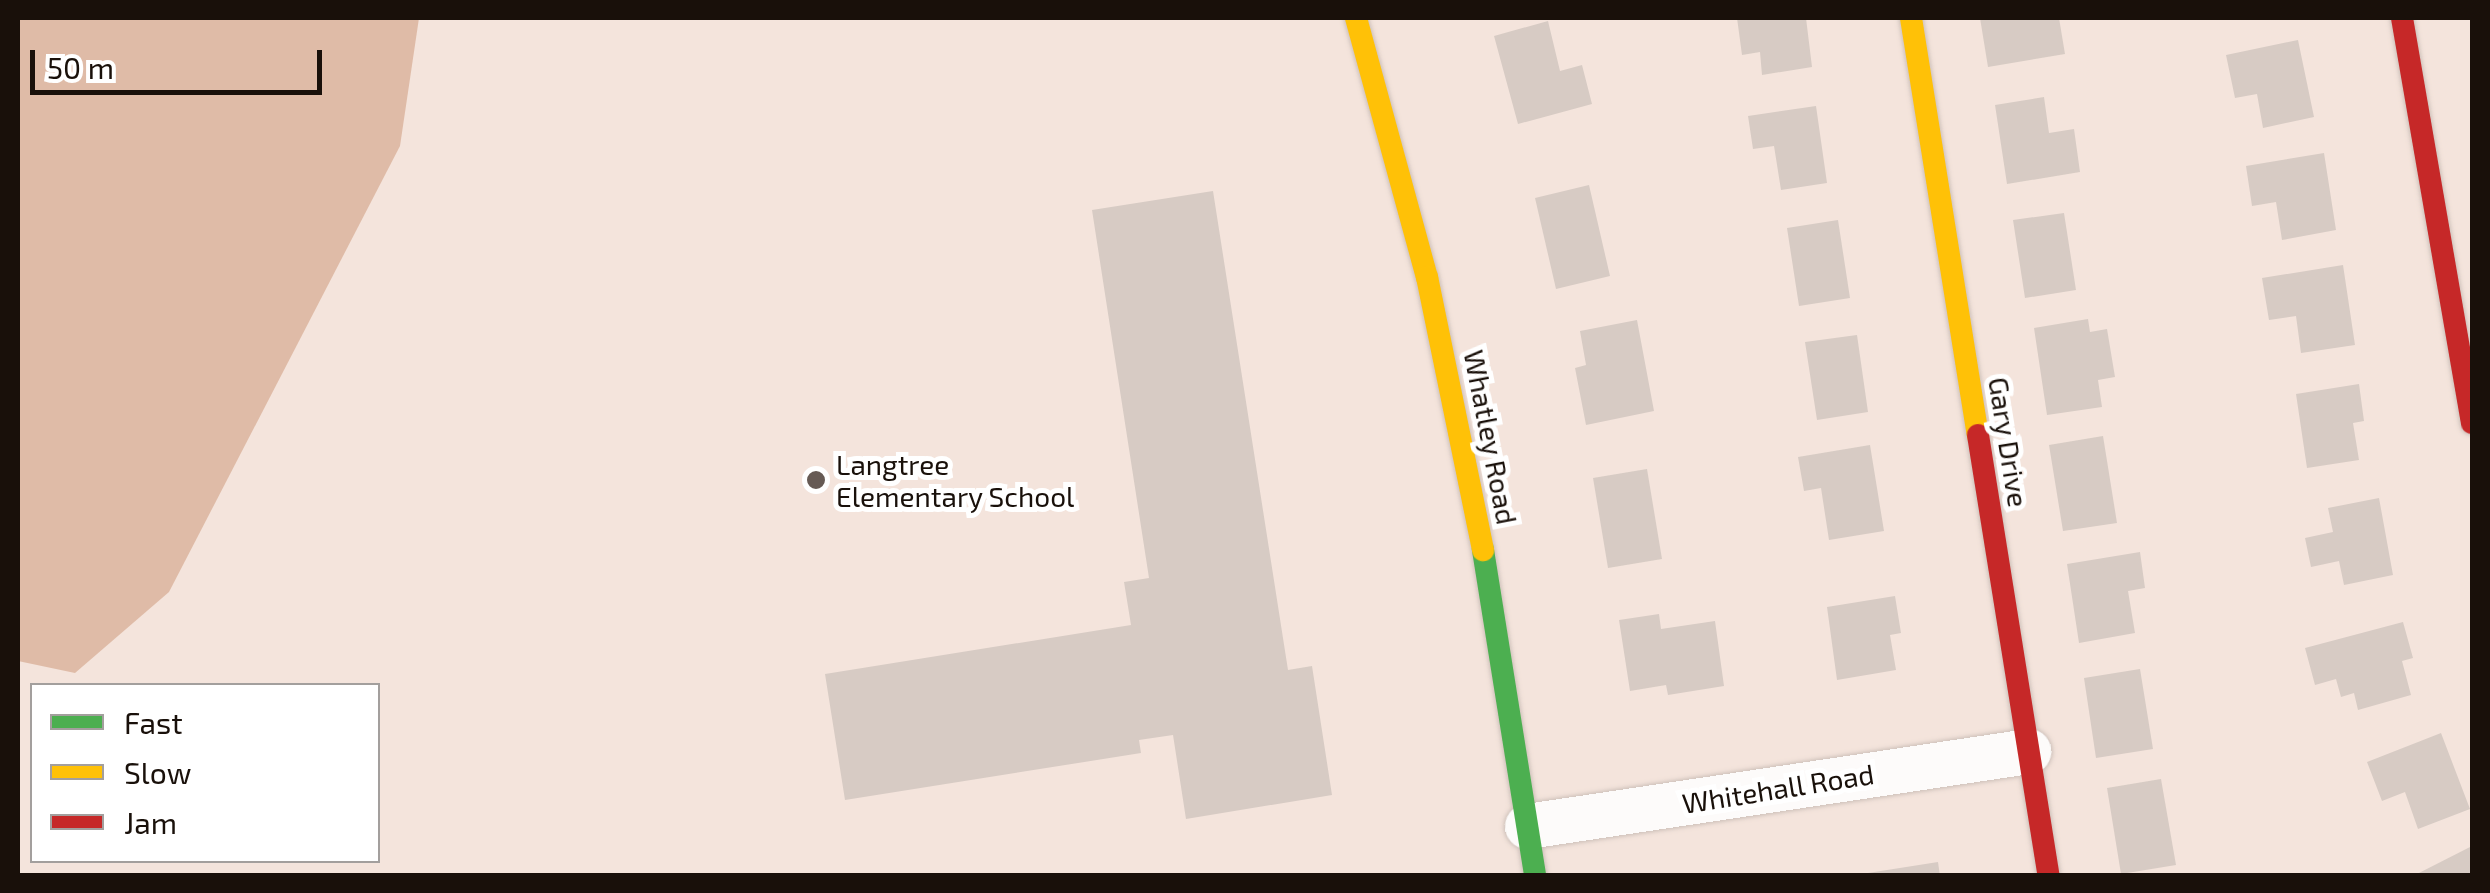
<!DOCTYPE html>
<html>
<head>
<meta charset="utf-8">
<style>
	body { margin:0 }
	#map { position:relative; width:2490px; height:893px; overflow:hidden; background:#f4e4dc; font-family:"Exo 2",sans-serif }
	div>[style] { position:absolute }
	.forest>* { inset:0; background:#dfbba7 }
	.building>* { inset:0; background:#d7cbc4 }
	.roads { filter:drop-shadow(0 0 2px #cec1ba) drop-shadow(0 0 2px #cec1ba) }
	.street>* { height:45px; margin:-22.5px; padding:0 22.5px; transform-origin:22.5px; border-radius:22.5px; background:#fdfbfa }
	.fast>* { height:22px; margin:-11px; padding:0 11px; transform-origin:11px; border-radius:11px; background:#4caf50 }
	.slow>* { height:22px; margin:-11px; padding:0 11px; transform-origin:11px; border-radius:11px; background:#ffc107 }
	.jam>* { height:22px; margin:-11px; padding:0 11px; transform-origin:11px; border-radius:11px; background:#c62828 }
	.dots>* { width:28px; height:28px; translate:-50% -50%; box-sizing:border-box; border:5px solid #fff; border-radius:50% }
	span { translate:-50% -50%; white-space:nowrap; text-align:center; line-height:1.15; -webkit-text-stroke:10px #fff; paint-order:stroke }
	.street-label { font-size:28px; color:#19100a }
	.poi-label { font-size:28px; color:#19100a }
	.left { translate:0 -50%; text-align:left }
	.frame { position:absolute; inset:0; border:20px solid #19100a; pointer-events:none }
	.legend { position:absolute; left:30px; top:683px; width:350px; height:180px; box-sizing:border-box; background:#fff; border:2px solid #a39f9d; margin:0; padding:12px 18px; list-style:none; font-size:30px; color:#19100a }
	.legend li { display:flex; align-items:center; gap:20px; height:50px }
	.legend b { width:50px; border:2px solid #a39f9d }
	.scale { position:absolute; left:30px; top:50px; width:292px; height:45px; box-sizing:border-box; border:5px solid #19100a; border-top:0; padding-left:12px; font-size:30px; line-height:35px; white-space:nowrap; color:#19100a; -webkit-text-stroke:8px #fff; paint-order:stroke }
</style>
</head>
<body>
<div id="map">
	<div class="forest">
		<div style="clip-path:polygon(18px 18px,419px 18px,400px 146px,169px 592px,75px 673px,18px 661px)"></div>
	</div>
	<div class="building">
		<div style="clip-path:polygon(1737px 18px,1806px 18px,1812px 67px,1762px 75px,1760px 52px,1742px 55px)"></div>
		<div style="clip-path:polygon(1980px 18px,2059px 18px,2065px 54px,1988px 67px)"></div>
		<div style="clip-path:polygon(1548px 21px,1560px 71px,1582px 65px,1592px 104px,1518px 124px,1494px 36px)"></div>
		<div style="clip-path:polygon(2298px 40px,2314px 117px,2263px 128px,2257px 94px,2235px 98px,2226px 55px)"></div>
		<div style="clip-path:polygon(2044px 97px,2049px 133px,2074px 129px,2080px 172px,2007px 184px,1995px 105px)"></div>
		<div style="clip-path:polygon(1816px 106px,1827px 183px,1781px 190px,1774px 146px,1753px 149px,1748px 116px)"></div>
		<div style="clip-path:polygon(2324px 153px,2336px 230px,2282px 240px,2276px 202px,2252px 206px,2246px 166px)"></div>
		<div style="clip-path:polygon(1589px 185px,1610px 276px,1556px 289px,1535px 198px)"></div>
		<div style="clip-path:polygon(1213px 191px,1288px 670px,1312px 666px,1332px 795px,1186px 819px,1173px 735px,1139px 740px,1141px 753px,845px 800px,825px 674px,1131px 625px,1124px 582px,1149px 578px,1092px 210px)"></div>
		<div style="clip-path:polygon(2064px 213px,2076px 290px,2025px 298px,2013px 220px)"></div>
		<div style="clip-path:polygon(1838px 220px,1850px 298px,1799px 306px,1787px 228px)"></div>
		<div style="clip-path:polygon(2343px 265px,2355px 345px,2301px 353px,2296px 316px,2269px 320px,2262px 278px)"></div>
		<div style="clip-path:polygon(2088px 319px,2090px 332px,2107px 329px,2115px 377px,2098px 380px,2102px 407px,2047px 415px,2034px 328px)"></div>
		<div style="clip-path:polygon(1637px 320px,1654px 411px,1586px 425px,1575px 368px,1586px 365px,1580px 331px)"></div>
		<div style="clip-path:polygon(1857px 335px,1868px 412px,1817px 420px,1805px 342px)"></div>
		<div style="clip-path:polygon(2359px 384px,2364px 421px,2353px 423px,2359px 460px,2307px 468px,2296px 394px)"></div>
		<div style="clip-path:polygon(2103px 436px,2117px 523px,2063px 531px,2049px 445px)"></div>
		<div style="clip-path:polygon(1870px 445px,1884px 531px,1829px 540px,1821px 488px,1804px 491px,1798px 457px)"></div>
		<div style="clip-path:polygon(1647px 469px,1662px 559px,1608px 568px,1593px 478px)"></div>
		<div style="clip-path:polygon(2379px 498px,2393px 575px,2344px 585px,2339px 561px,2311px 567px,2305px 538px,2333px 532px,2328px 508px)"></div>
		<div style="clip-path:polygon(2140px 552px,2145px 588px,2128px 591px,2135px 633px,2079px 643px,2067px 564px)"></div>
		<div style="clip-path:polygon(1895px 596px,1901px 633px,1890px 635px,1896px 670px,1837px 680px,1827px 607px)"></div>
		<div style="clip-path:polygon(1659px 614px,1661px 629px,1715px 621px,1724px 686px,1668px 695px,1666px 685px,1630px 691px,1619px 620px)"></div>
		<div style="clip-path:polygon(2403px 622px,2413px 658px,2402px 661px,2411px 695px,2358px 710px,2354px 693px,2341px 697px,2336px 679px,2315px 685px,2305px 648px)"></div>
		<div style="clip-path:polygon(2140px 669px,2153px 749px,2096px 758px,2084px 678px)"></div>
		<div style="clip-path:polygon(2441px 733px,2470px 809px,2418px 829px,2405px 792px,2382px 801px,2367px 762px)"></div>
		<div style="clip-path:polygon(2161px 779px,2176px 865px,2121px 874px,2107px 788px)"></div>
		<div style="clip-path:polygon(2472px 846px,2472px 876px,2413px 876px)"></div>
		<div style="clip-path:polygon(1938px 862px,1940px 876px,1868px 876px,1868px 873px)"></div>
	</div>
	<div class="roads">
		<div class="street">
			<div style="left:1527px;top:826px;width:507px;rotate:-8.51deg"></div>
		</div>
		<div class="fast">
			<div style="left:1483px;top:550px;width:330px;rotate:80.9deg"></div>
		</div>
		<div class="slow">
			<div style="left:1356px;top:18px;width:269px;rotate:74.7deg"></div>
			<div style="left:1427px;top:277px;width:279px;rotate:78.4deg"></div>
			<div style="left:1911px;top:18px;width:422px;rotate:80.9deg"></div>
		</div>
		<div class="jam">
			<div style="left:2402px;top:18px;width:411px;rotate:80.2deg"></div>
			<div style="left:1978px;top:435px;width:447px;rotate:80.9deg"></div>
		</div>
	</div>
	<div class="dots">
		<div style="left:816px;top:480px;background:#665a54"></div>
	</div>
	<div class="street-label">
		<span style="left:1491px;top:437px;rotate:79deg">Whatley Road</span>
		<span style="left:2009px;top:442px;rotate:81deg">Gary Drive</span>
		<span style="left:1778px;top:788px;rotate:-9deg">Whitehall Road</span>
	</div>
	<div class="poi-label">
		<span class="left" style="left:836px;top:480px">Langtree<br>Elementary School</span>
	</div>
	<div class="frame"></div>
	<ul class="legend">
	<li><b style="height:12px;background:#4caf50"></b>Fast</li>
	<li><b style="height:12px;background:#ffc107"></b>Slow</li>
	<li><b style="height:12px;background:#c62828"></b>Jam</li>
	</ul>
	<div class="scale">50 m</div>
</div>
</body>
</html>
